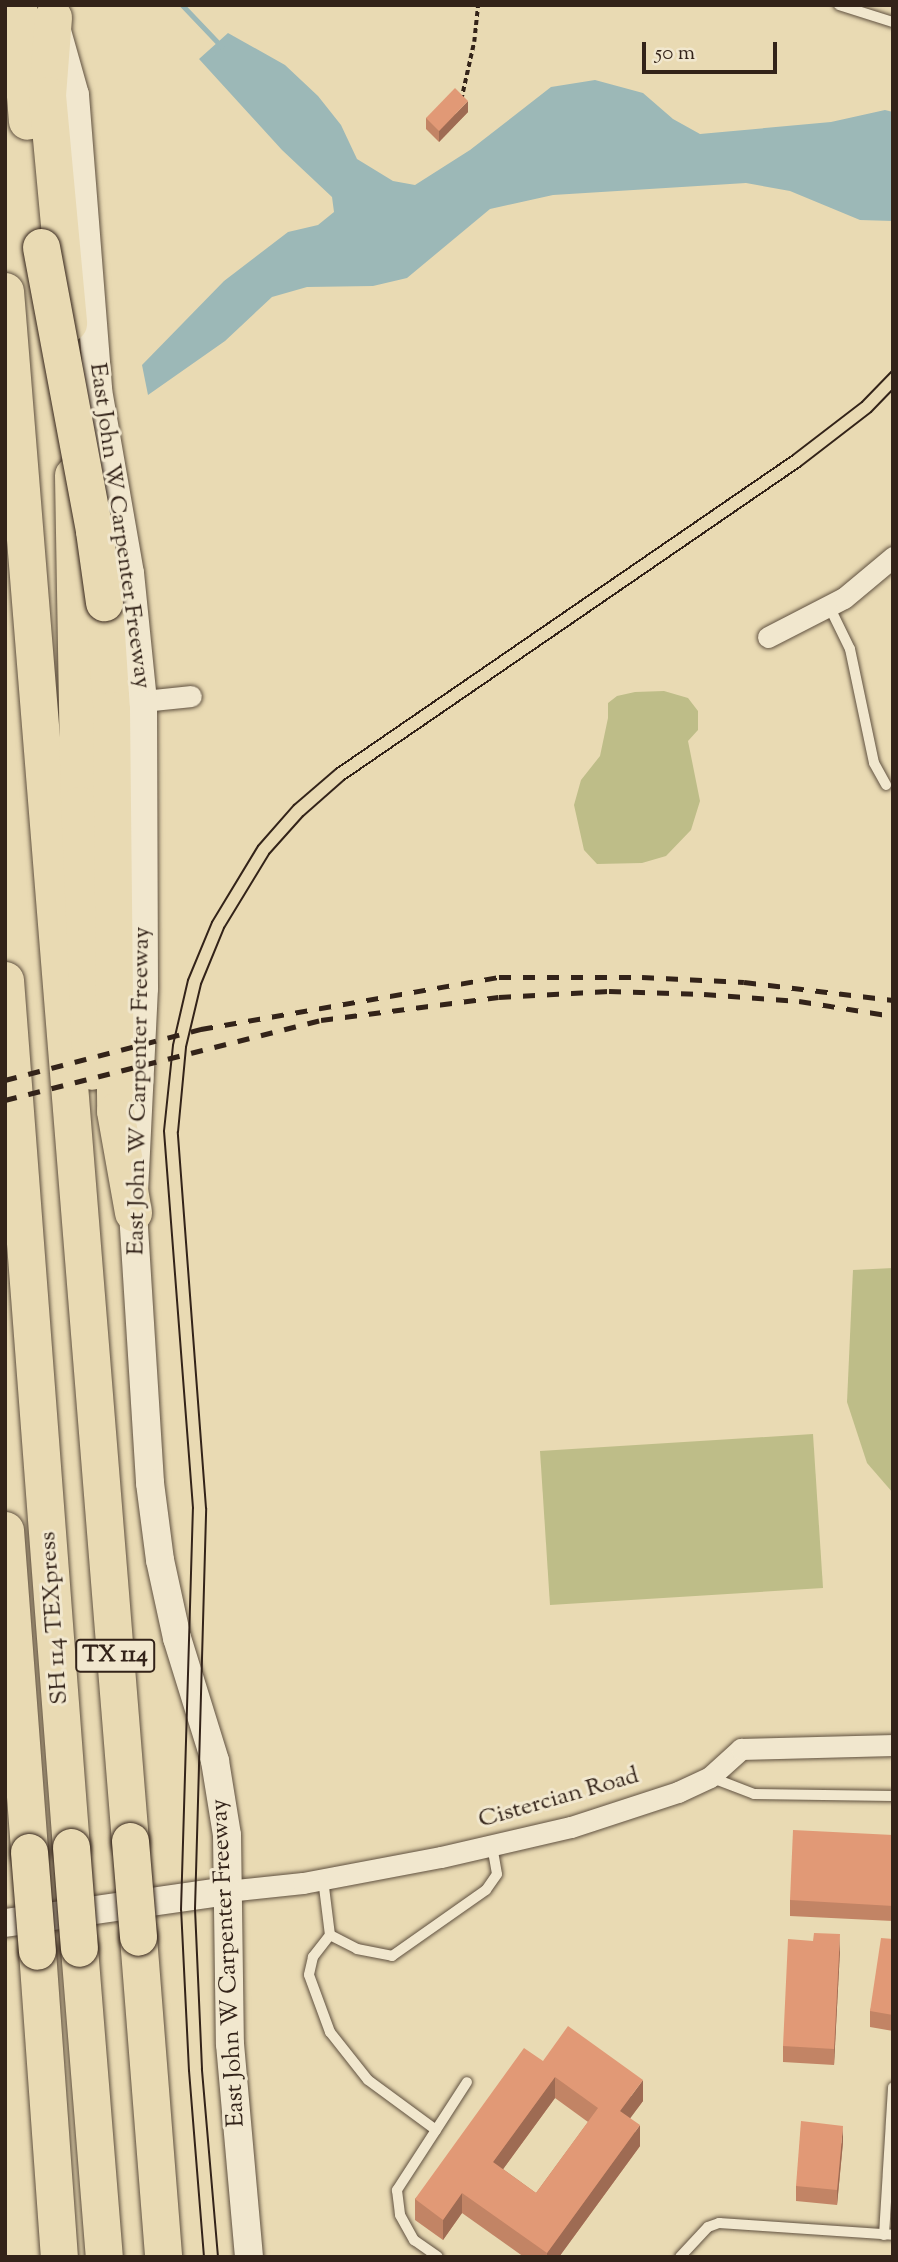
<!DOCTYPE html>
<html>
<head>
<meta charset="utf-8">
<style>
	body { margin:0 }
	#map { position:relative; width:898px; height:2262px; overflow:hidden; background:#e9dab3; font-family:"Sorts Mill Goudy",serif }
	div>[style] { position:absolute }
	.green>* { inset:0; background:#bebd88 }
	.water>* { inset:0; background:#9cb8b7 }
	.stream>* { height:5px; margin:-2.5px; padding:0 2.5px; transform-origin:2.5px; border-radius:2.5px; background:#9cb8b7 }
	.path>* { height:3.5px; margin-top:-1.75px; transform-origin:0; background:repeating-linear-gradient(90deg,#332319 0 5px,transparent 0 8.5px) }
	.roads { filter:drop-shadow(0 0 2px #605140) drop-shadow(0 0 2px #605140) }
	.lane>* { height:10px; margin:-5px; padding:0 5px; transform-origin:5px; border-radius:5px; background:#f1e7ce }
	.street>* { height:21px; margin:-10.5px; padding:0 10.5px; transform-origin:10.5px; border-radius:10.5px; background:#f1e7ce }
	.secondary>* { height:28px; margin:-14px; padding:0 14px; transform-origin:14px; border-radius:14px; background:#f1e7ce }
	.highway>* { height:37px; margin:-18.5px; padding:0 18.5px; transform-origin:18.5px; border-radius:18.5px; background:#e9dab3 }
	.tram>* { height:2px; margin:-1px; padding:0 1px; transform-origin:1px; border-radius:1px; background:#332319 }
	.rail>* { height:5px; margin-top:-2.5px; transform-origin:0; background:repeating-linear-gradient(90deg,#332319 0 12px,transparent 0 24px) }
	.bridges { filter:drop-shadow(0 0 2px #332319) drop-shadow(0 0 2px #332319) }
	.highway-bridge>* { height:37px; margin:-18.5px; padding:0 18.5px; transform-origin:18.5px; border-radius:18.5px; background:#e9dab3 }
	.wall>* { inset:0; background:#c28465 }
	.shaded-wall>* { inset:0; background:#9e6b53 }
	.building>* { inset:0; background:#e19976 }
	span { translate:-50% -50%; white-space:nowrap; text-align:center; line-height:1.15; -webkit-text-stroke:6px #f1e7ce; paint-order:stroke }
	.shield-label span { padding:2px 5px; background:#f1e7ce; border:2px solid; border-radius:5px; -webkit-text-stroke-width:0 }
	.shield-label { font-size:23px; color:#332319; font-weight:700 }
	.street-label { font-size:24px; color:#332319 }
	.frame { position:absolute; inset:0; border:7px solid #332319; pointer-events:none }
	.scale { position:absolute; left:642px; top:42px; width:135px; height:32px; box-sizing:border-box; border:4px solid #332319; border-top:0; padding-left:9px; font-size:21px; line-height:24px; white-space:nowrap; color:#332319; -webkit-text-stroke:5px #f1e7ce; paint-order:stroke }
</style>
</head>
<body>
<div id="map">
	<div class="green">
		<div style="clip-path:polygon(664px 691px,688px 698px,698px 711px,698px 730px,688px 741px,700px 801px,691px 830px,666px 856px,642px 863px,597px 864px,584px 850px,574px 805px,581px 780px,600px 756px,608px 718px,608px 703px,617px 696px,635px 692px)"></div>
		<div style="clip-path:polygon(893px 1268px,893px 1493px,867px 1463px,847px 1402px,853px 1270px)"></div>
		<div style="clip-path:polygon(813px 1434px,823px 1588px,550px 1605px,540px 1451px)"></div>
	</div>
	<div class="water">
		<div style="clip-path:polygon(228px 33px,285px 65px,318px 96px,341px 125px,357px 159px,393px 181px,415px 185px,470px 150px,551px 87px,595px 80px,643px 93px,673px 119px,700px 134px,831px 122px,885px 110px,893px 112px,893px 221px,860px 220px,790px 191px,746px 183px,553px 195px,490px 209px,407px 278px,373px 286px,307px 287px,272px 297px,225px 341px,148px 395px,142px 365px,224px 281px,288px 232px,318px 225px,334px 212px,332px 197px,282px 150px,199px 59px)"></div>
	</div>
	<div class="stream">
		<div style="left:182px;top:5px;width:57px;rotate:46.4deg"></div>
	</div>
	<div class="path">
		<div style="left:461px;top:100px;width:59px;rotate:-77.4deg"></div>
		<div style="left:474px;top:42px;width:37px;rotate:-84deg"></div>
	</div>
	<div class="roads">
		<div class="lane">
			<div style="left:839px;top:5px;width:57px;rotate:17.5deg"></div>
			<div style="left:829px;top:606px;width:48px;rotate:64deg"></div>
			<div style="left:850px;top:649px;width:116px;rotate:78.1deg"></div>
			<div style="left:874px;top:763px;width:25px;rotate:61deg"></div>
			<div style="left:710px;top:1777px;width:47px;rotate:21.1deg"></div>
			<div style="left:754px;top:1794px;width:139px;rotate:0.8deg"></div>
			<div style="left:323px;top:1879px;width:56px;rotate:82.9deg"></div>
			<div style="left:330px;top:1935px;width:28px;rotate:128deg"></div>
			<div style="left:313px;top:1957px;width:18px;rotate:103deg"></div>
			<div style="left:309px;top:1975px;width:61px;rotate:69.8deg"></div>
			<div style="left:330px;top:2032px;width:61px;rotate:51.6deg"></div>
			<div style="left:368px;top:2080px;width:84px;rotate:36.3deg"></div>
			<div style="left:436px;top:2130px;width:72px;rotate:123deg"></div>
			<div style="left:397px;top:2190px;width:25px;rotate:83deg"></div>
			<div style="left:400px;top:2215px;width:29px;rotate:61deg"></div>
			<div style="left:414px;top:2240px;width:29px;rotate:35deg"></div>
			<div style="left:330px;top:1935px;width:30px;rotate:27deg"></div>
			<div style="left:357px;top:1949px;width:36px;rotate:11deg"></div>
			<div style="left:392px;top:1956px;width:115px;rotate:-35.1deg"></div>
			<div style="left:486px;top:1890px;width:19px;rotate:-55deg"></div>
			<div style="left:497px;top:1874px;width:28px;rotate:-100deg"></div>
			<div style="left:436px;top:2130px;width:57px;rotate:-57.1deg"></div>
			<div style="left:884px;top:2235px;width:148px;rotate:-86.5deg"></div>
			<div style="left:680px;top:2257px;width:41px;rotate:-47deg"></div>
			<div style="left:708px;top:2227px;width:12px;rotate:-20deg"></div>
			<div style="left:719px;top:2223px;width:174px;rotate:3.9deg"></div>
		</div>
		<div class="street">
			<div style="left:768px;top:637px;width:85px;rotate:-27.2deg"></div>
			<div style="left:844px;top:598px;width:64px;rotate:-39.9deg"></div>
			<div style="left:143px;top:701px;width:48px;rotate:-5.9deg"></div>
			<div style="left:227px;top:1891px;width:76px;rotate:-6deg"></div>
			<div style="left:303px;top:1883px;width:140px;rotate:-10.7deg"></div>
			<div style="left:441px;top:1857px;width:133px;rotate:-13deg"></div>
			<div style="left:571px;top:1827px;width:113px;rotate:-18.1deg"></div>
			<div style="left:678px;top:1792px;width:35px;rotate:-25deg"></div>
			<div style="left:710px;top:1777px;width:42px;rotate:-42.1deg"></div>
			<div style="left:741px;top:1749px;width:152px;rotate:-1.5deg"></div>
		</div>
		<div class="secondary">
			<div style="left:57px;top:31px;width:66px;rotate:74.3deg"></div>
			<div style="left:75px;top:95px;width:296px;rotate:85.5deg"></div>
			<div style="left:98px;top:390px;width:186px;rotate:80.1deg"></div>
			<div style="left:130px;top:573px;width:129px;rotate:84.2deg"></div>
			<div style="left:143px;top:701px;width:287px;rotate:89.8deg"></div>
			<div style="left:144px;top:988px;width:224px;rotate:92.8deg"></div>
			<div style="left:133px;top:1212px;width:272px;rotate:86.4deg"></div>
			<div style="left:150px;top:1483px;width:78px;rotate:82.6deg"></div>
			<div style="left:160px;top:1560px;width:80px;rotate:77.7deg"></div>
			<div style="left:177px;top:1638px;width:129px;rotate:72.8deg"></div>
			<div style="left:215px;top:1761px;width:75px;rotate:80.8deg"></div>
			<div style="left:227px;top:1835px;width:209px;rotate:89.2deg"></div>
			<div style="left:230px;top:2044px;width:214px;rotate:84.9deg"></div>
			<div style="left:5px;top:1923px;width:224px;rotate:-8.2deg"></div>
		</div>
		<div class="highway">
			<div style="left:18px;top:5px;width:116px;rotate:85.6deg"></div>
			<div style="left:53px;top:17px;width:78px;rotate:94.4deg"></div>
			<div style="left:47px;top:95px;width:229px;rotate:84.7deg"></div>
			<div style="left:5px;top:291px;width:1555px;rotate:85.39deg"></div>
			<div style="left:73px;top:475px;width:330px;rotate:89deg"></div>
			<div style="left:79px;top:805px;width:266px;rotate:87.4deg"></div>
			<div style="left:104px;top:602px;width:108px;rotate:86.3deg"></div>
			<div style="left:111px;top:710px;width:401px;rotate:89.4deg"></div>
			<div style="left:115px;top:1111px;width:103px;rotate:79.9deg"></div>
			<div style="left:5px;top:980px;width:870px;rotate:85.65deg"></div>
			<div style="left:5px;top:1530px;width:323px;rotate:85.7deg"></div>
			<div style="left:138px;top:1937px;width:321px;rotate:85.5deg"></div>
			<div style="left:79px;top:1948px;width:310px;rotate:85.4deg"></div>
			<div style="left:37px;top:1951px;width:307px;rotate:85.9deg"></div>
		</div>
	</div>
	<div class="tram">
		<div style="left:204px;top:2257px;width:187px;rotate:-94.6deg"></div>
		<div style="left:189px;top:2071px;width:161px;rotate:-92.8deg"></div>
		<div style="left:181px;top:1910px;width:402px;rotate:-88.3deg"></div>
		<div style="left:193px;top:1508px;width:378px;rotate:-94.4deg"></div>
		<div style="left:164px;top:1131px;width:86px;rotate:-84deg"></div>
		<div style="left:173px;top:1045px;width:67px;rotate:-77deg"></div>
		<div style="left:188px;top:980px;width:63px;rotate:-67.5deg"></div>
		<div style="left:212px;top:922px;width:89px;rotate:-58.8deg"></div>
		<div style="left:258px;top:846px;width:55px;rotate:-48.7deg"></div>
		<div style="left:294px;top:805px;width:55px;rotate:-40.6deg"></div>
		<div style="left:336px;top:769px;width:554px;rotate:-34.49deg"></div>
		<div style="left:793px;top:455px;width:87px;rotate:-37.5deg"></div>
		<div style="left:862px;top:402px;width:45px;rotate:-45.9deg"></div>
		<div style="left:218px;top:2257px;width:189px;rotate:-94.9deg"></div>
		<div style="left:202px;top:2069px;width:160px;rotate:-92.5deg"></div>
		<div style="left:195px;top:1909px;width:401px;rotate:-88.4deg"></div>
		<div style="left:206px;top:1508px;width:377px;rotate:-94.3deg"></div>
		<div style="left:178px;top:1132px;width:85px;rotate:-84.6deg"></div>
		<div style="left:186px;top:1047px;width:65px;rotate:-76.6deg"></div>
		<div style="left:201px;top:984px;width:61px;rotate:-67.7deg"></div>
		<div style="left:224px;top:928px;width:87px;rotate:-58.7deg"></div>
		<div style="left:269px;top:854px;width:51px;rotate:-48.2deg"></div>
		<div style="left:303px;top:816px;width:55px;rotate:-41.3deg"></div>
		<div style="left:344px;top:780px;width:554px;rotate:-34.49deg"></div>
		<div style="left:801px;top:466px;width:88px;rotate:-37.6deg"></div>
		<div style="left:871px;top:412px;width:32px;rotate:-46deg"></div>
	</div>
	<div class="rail">
		<div style="left:5px;top:1080px;width:203px;rotate:-14.6deg"></div>
		<div style="left:201px;top:1029px;width:303px;rotate:-9.9deg"></div>
		<div style="left:499px;top:977px;width:143px"></div>
		<div style="left:642px;top:977px;width:102px;rotate:2.8deg"></div>
		<div style="left:744px;top:982px;width:150px;rotate:6.9deg"></div>
		<div style="left:5px;top:1100px;width:326px;rotate:-14.2deg"></div>
		<div style="left:321px;top:1020px;width:179px;rotate:-7.4deg"></div>
		<div style="left:499px;top:997px;width:110px;rotate:-3.1deg"></div>
		<div style="left:609px;top:991px;width:95px;rotate:1.8deg"></div>
		<div style="left:704px;top:994px;width:95px;rotate:4.2deg"></div>
		<div style="left:799px;top:1001px;width:95px;rotate:9.1deg"></div>
	</div>
	<div class="bridges">
		<div class="highway-bridge">
			<div style="left:41px;top:247px;width:289px;rotate:79.4deg"></div>
			<div style="left:94px;top:531px;width:72px;rotate:82deg"></div>
			<div style="left:130px;top:1841px;width:96px;rotate:85.2deg"></div>
			<div style="left:71px;top:1847px;width:101px;rotate:85.5deg"></div>
			<div style="left:29px;top:1852px;width:99px;rotate:85.4deg"></div>
		</div>
	</div>
	<div class="wall">
		<div style="clip-path:polygon(468px 112px,439px 142px,426px 129px,426px 118px)"></div>
		<div style="clip-path:polygon(893px 1835px,893px 1921px,790px 1916px,790px 1900px)"></div>
		<div style="clip-path:polygon(893px 1939px,893px 2031px,870px 2027px,870px 2011px)"></div>
		<div style="clip-path:polygon(840px 1950px,834px 2065px,783px 2062px,783px 2046px)"></div>
		<div style="clip-path:polygon(evenodd,543px 2061px,643px 2101px,630px 2118px,640px 2146px,559px 2257px,524px 2257px,462px 2213px,443px 2240px,415px 2220px,415px 2199px,543px 2061px,555px 2098px,588px 2122px,536px 2193px,503px 2169px,555px 2098px)"></div>
		<div style="clip-path:polygon(843px 2142px,837px 2205px,796px 2201px,796px 2186px)"></div>
	</div>
	<div class="shaded-wall">
		<div style="clip-path:polygon(468px 101px,468px 112px,439px 142px,439px 131px)"></div>
		<div style="clip-path:polygon(840px 1934px,840px 1950px,834px 2065px,834px 2049px)"></div>
		<div style="clip-path:polygon(555px 2077px,555px 2098px,493px 2183px,493px 2162px)"></div>
		<div style="clip-path:polygon(643px 2080px,643px 2101px,620px 2132px,620px 2111px)"></div>
		<div style="clip-path:polygon(640px 2125px,640px 2146px,559px 2257px,547px 2257px,547px 2253px)"></div>
		<div style="clip-path:polygon(843px 2126px,843px 2142px,837px 2205px,837px 2190px)"></div>
		<div style="clip-path:polygon(462px 2193px,462px 2213px,443px 2240px,443px 2220px)"></div>
	</div>
	<div class="building">
		<div style="clip-path:polygon(455px 88px,468px 101px,439px 131px,426px 118px)"></div>
		<div style="clip-path:polygon(793px 1830px,893px 1835px,893px 1906px,790px 1900px)"></div>
		<div style="clip-path:polygon(814px 1933px,840px 1934px,834px 2049px,783px 2046px,788px 1939px,813px 1941px)"></div>
		<div style="clip-path:polygon(881px 1938px,893px 1939px,893px 2015px,870px 2011px)"></div>
		<div style="clip-path:polygon(evenodd,568px 2026px,643px 2080px,620px 2111px,640px 2125px,547px 2253px,462px 2193px,443px 2220px,415px 2199px,524px 2048px,543px 2061px,568px 2026px,555px 2077px,598px 2108px,536px 2193px,493px 2162px,555px 2077px)"></div>
		<div style="clip-path:polygon(801px 2121px,843px 2126px,837px 2190px,796px 2186px)"></div>
	</div>
	<div class="shield-label">
		<span style="left:115px;top:1656px">TX 114</span>
	</div>
	<div class="street-label">
		<span style="left:119px;top:526px;rotate:82deg">East John W Carpenter Freeway</span>
		<span style="left:140px;top:1091px;rotate:-89deg">East John W Carpenter Freeway</span>
		<span style="left:55px;top:1618px;rotate:-94deg">SH 114 TEXpress</span>
		<span style="left:559px;top:1799px;rotate:-16deg">Cistercian Road</span>
		<span style="left:229px;top:1963px;rotate:-93deg">East John W Carpenter Freeway</span>
	</div>
	<div class="frame"></div>
	<div class="scale">50 m</div>
</div>
</body>
</html>
